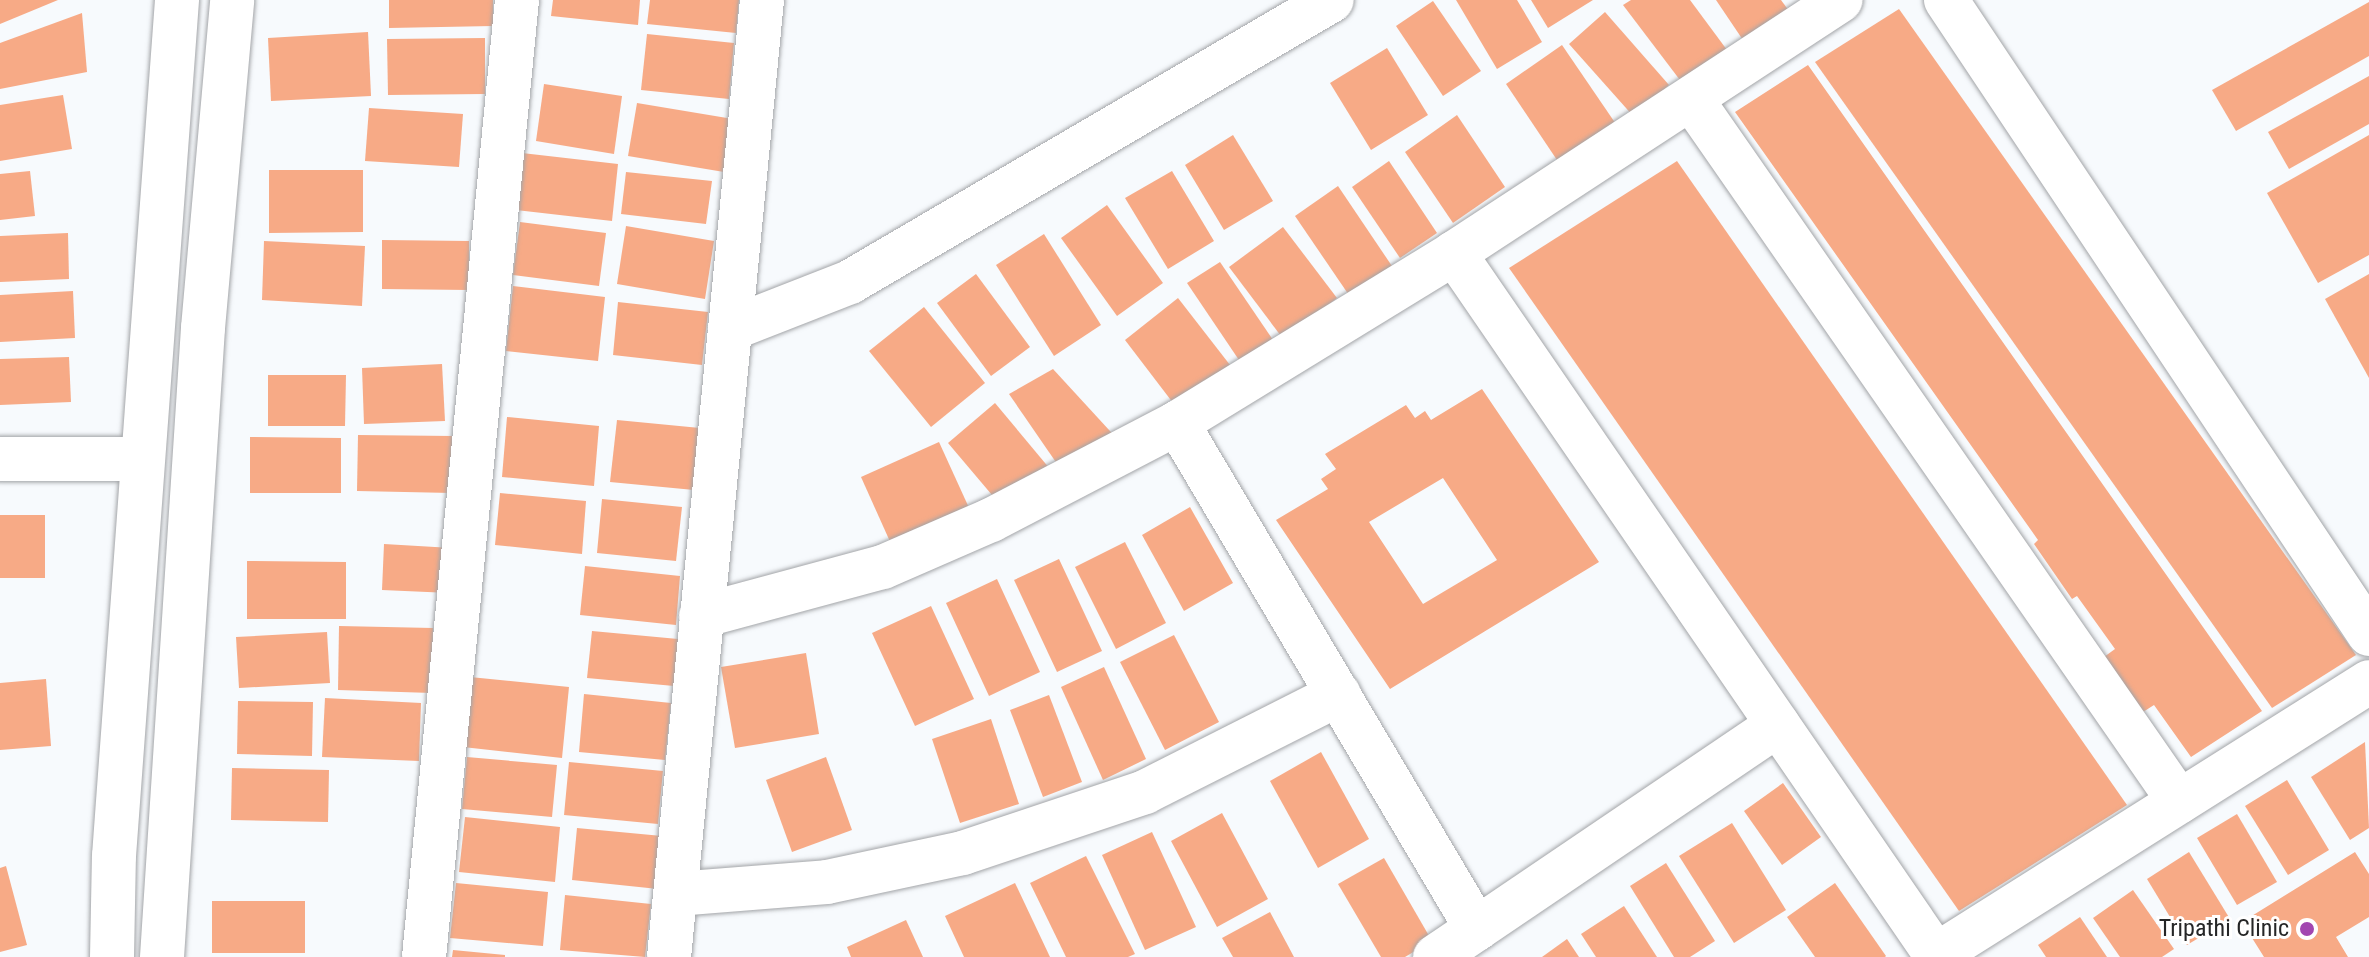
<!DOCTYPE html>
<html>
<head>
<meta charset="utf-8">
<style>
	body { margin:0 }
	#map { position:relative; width:2369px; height:957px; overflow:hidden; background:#f7fafd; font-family:"Roboto Condensed",sans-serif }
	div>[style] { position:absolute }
	.building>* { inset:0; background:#f7aa86 }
	.roads { filter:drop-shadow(0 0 2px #a3a5a8) drop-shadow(0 0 2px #a3a5a8) }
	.street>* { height:44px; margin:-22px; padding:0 22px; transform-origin:22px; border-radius:22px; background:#fff }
	.secondary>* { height:44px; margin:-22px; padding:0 22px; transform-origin:22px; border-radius:22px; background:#fff }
	.dots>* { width:22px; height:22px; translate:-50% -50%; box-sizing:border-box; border:4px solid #fff; border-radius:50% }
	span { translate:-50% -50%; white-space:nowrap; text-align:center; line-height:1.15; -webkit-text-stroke:6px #fff; paint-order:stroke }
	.poi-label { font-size:24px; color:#252627 }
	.right { translate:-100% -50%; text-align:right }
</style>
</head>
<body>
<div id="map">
	<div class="building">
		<div style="clip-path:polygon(0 0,58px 0,0 24px)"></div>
		<div style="clip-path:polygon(389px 0,493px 0,493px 26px,389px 28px)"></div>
		<div style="clip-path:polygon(553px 0,640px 0,638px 25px,551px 16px)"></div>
		<div style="clip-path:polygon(650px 0,739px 0,736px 33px,647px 24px)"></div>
		<div style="clip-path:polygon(1456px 0,1517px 0,1542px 42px,1497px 69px)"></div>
		<div style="clip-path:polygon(1531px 0,1593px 0,1548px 28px)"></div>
		<div style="clip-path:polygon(1631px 0,1690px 0,1730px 54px,1686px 88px,1623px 5px)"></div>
		<div style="clip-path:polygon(1716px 0,1781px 0,1792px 15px,1747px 46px)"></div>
		<div style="clip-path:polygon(1433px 1px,1481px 71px,1443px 96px,1396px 26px)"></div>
		<div style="clip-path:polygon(2369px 2px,2369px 56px,2236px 131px,2212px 90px)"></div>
		<div style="clip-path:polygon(1899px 9px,2356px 655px,2272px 708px,1815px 62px)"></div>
		<div style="clip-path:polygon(1605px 12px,1669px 85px,1634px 117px,1569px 44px)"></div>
		<div style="clip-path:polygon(82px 13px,87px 72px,0 89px,0 43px)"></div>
		<div style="clip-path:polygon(368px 32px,371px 96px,271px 101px,268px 38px)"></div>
		<div style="clip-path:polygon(647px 34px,734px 43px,729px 99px,641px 90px)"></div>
		<div style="clip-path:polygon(485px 38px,485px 94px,388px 95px,387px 39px)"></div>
		<div style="clip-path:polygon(1562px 45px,1620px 130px,1563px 169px,1506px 84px)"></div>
		<div style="clip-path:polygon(1387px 48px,1428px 115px,1371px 150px,1330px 83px)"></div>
		<div style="clip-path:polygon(1808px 65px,2262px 711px,2191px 757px,2154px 705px,2143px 712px,2104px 657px,2115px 649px,2077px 596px,2072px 599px,2034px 544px,2038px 540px,1735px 112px)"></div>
		<div style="clip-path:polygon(2369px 76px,2369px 124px,2289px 169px,2268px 132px)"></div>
		<div style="clip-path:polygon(544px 84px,622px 96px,614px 154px,536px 141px)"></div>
		<div style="clip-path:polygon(63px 95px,72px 149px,0 161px,0 105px)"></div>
		<div style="clip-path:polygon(637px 103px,733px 119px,724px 172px,628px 156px)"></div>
		<div style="clip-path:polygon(369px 108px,463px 114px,459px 167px,365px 161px)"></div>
		<div style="clip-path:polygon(1457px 115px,1505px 187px,1453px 223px,1405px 152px)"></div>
		<div style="clip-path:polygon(1233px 135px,1273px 201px,1224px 230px,1185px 165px)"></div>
		<div style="clip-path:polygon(2369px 135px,2369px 255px,2318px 283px,2267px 193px)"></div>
		<div style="clip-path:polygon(522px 153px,618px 164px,612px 221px,516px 210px)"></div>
		<div style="clip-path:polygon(1389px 161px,1437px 233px,1400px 258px,1352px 187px)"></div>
		<div style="clip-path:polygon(1677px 161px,2127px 805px,1959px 911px,1509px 268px)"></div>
		<div style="clip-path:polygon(269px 170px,363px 170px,363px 232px,269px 233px)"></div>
		<div style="clip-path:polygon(30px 171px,35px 216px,0 220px,0 174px)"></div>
		<div style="clip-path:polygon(1172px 171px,1214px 241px,1168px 269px,1125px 198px)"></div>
		<div style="clip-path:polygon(626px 172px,712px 181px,706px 224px,621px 214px)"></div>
		<div style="clip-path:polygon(1338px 186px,1398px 275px,1355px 304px,1295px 216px)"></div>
		<div style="clip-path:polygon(1107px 205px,1163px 283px,1117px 316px,1061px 238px)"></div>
		<div style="clip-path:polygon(520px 222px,606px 233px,599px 286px,513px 275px)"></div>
		<div style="clip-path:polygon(626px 226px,714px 241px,705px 299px,617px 284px)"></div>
		<div style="clip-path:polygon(1283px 227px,1337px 298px,1284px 340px,1229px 267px)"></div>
		<div style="clip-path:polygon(68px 233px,69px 279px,0 282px,0 236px)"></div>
		<div style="clip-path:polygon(1044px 234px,1101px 325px,1054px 356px,996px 265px)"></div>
		<div style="clip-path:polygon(382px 240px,469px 241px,469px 290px,382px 289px)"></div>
		<div style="clip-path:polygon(264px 241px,365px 246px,362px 306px,262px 300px)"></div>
		<div style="clip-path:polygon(1220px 262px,1275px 343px,1243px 366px,1187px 283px)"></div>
		<div style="clip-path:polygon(976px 274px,1030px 347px,991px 376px,937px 303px)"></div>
		<div style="clip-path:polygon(2369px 274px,2369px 378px,2325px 299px)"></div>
		<div style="clip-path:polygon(513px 286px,605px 297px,598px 361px,506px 351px)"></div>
		<div style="clip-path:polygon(73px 291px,75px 338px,0 342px,0 295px)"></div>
		<div style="clip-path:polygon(1178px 298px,1237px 374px,1183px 416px,1125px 340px)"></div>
		<div style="clip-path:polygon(618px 302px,708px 312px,702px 365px,613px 355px)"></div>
		<div style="clip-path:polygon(924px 307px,985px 383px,931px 427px,869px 351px)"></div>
		<div style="clip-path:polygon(69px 357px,71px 402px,0 405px,0 359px)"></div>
		<div style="clip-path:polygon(442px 364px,445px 421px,364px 424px,362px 368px)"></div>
		<div style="clip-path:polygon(1053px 369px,1121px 443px,1062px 471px,1009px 394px)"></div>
		<div style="clip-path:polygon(268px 375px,346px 375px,345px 426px,268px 426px)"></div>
		<div style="clip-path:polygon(evenodd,1482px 389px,1599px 562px,1390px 689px,1276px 520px,1328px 489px,1321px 479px,1336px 469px,1325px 454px,1406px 405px,1415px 418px,1425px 411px,1431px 420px,1482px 389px,1443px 478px,1497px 560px,1423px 604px,1369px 522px,1443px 478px)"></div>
		<div style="clip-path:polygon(995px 403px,1050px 469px,1003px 508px,948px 443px)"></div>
		<div style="clip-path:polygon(507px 417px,599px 426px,594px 486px,502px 477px)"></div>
		<div style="clip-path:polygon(617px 420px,700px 428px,694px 490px,610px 482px)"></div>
		<div style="clip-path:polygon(358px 435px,453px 436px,452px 493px,357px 491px)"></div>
		<div style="clip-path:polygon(250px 437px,341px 438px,341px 493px,250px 493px)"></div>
		<div style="clip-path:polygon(939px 442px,970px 510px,892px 546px,861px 477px)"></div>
		<div style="clip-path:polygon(500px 493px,586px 501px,582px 554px,495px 545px)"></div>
		<div style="clip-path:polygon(602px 499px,682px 507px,676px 561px,597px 553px)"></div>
		<div style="clip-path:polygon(1190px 507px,1233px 583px,1184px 611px,1142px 535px)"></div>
		<div style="clip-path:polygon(0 515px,45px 515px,45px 578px,0 578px)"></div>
		<div style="clip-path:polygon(1125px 542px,1166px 623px,1116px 649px,1075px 567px)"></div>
		<div style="clip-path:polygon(384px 544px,452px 548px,450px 593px,382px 590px)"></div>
		<div style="clip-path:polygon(1059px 559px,1102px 651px,1057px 672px,1014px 580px)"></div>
		<div style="clip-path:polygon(247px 561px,346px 562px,346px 619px,247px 619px)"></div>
		<div style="clip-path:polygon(585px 566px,680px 576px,676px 625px,580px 615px)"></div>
		<div style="clip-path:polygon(997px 579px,1040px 672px,989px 696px,946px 603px)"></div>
		<div style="clip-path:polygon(931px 606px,974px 699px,915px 726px,872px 633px)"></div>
		<div style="clip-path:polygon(339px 626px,433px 628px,432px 693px,338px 690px)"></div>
		<div style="clip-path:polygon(592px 631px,678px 639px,674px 686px,587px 678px)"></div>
		<div style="clip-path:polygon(327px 632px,330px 683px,239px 688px,236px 637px)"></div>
		<div style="clip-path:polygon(1174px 635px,1219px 722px,1165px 750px,1120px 662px)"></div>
		<div style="clip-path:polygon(806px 653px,819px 734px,735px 748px,721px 667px)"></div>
		<div style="clip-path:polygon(1104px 667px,1146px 759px,1103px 780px,1061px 687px)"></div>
		<div style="clip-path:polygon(470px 677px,569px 687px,562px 758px,463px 747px)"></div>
		<div style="clip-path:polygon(46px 679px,51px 746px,0 750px,0 683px)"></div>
		<div style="clip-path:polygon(584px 694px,671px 703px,665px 760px,579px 752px)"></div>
		<div style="clip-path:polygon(1049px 695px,1082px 782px,1043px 797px,1010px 710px)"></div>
		<div style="clip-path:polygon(325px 698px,421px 703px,419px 761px,322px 757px)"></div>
		<div style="clip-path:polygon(238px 701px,313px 702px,312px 756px,237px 754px)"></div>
		<div style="clip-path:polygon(991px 719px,1019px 804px,960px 823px,932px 739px)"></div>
		<div style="clip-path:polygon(2365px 742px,2369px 828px,2350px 840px,2311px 777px)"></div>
		<div style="clip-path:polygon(1321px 752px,1369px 839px,1318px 868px,1270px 781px)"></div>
		<div style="clip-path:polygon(467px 757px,557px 765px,552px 817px,462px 809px)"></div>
		<div style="clip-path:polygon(826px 757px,852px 830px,792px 852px,766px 780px)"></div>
		<div style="clip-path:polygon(569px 762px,663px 771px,658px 824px,564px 815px)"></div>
		<div style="clip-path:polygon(232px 768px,329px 770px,328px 822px,231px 820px)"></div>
		<div style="clip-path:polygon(2287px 780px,2329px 850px,2288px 875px,2245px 806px)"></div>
		<div style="clip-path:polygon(1783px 783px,1821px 837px,1782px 865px,1744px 811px)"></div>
		<div style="clip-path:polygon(1222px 813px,1268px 899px,1217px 927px,1171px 841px)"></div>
		<div style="clip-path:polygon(2237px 814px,2277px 882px,2237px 905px,2197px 838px)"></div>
		<div style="clip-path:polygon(465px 817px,560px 827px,555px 882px,459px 872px)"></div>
		<div style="clip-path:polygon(1732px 823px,1786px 910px,1734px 943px,1679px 856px)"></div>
		<div style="clip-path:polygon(577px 828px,662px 836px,658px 889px,572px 880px)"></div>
		<div style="clip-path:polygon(1152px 832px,1196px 927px,1145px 950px,1102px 855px)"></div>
		<div style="clip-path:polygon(2189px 852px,2230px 919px,2187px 945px,2147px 879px)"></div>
		<div style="clip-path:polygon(2355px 852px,2369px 874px,2369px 917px,2336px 937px,2348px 957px,2264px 957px,2242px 922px)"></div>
		<div style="clip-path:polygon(1086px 856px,1135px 954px,1128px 957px,1066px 957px,1030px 883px)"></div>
		<div style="clip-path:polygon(1384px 858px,1432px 941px,1405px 957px,1381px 957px,1338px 884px)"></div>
		<div style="clip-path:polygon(1666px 863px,1715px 941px,1690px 957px,1674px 957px,1630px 886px)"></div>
		<div style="clip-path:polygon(6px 866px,27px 945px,0 952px,0 868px)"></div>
		<div style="clip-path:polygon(456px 883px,548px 892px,543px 946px,450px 938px)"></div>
		<div style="clip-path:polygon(1015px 883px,1050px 957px,964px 957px,945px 916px)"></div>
		<div style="clip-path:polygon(1835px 883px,1886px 956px,1885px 957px,1815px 957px,1787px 917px)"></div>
		<div style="clip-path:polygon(2133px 890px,2174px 949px,2162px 957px,2120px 957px,2093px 918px)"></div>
		<div style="clip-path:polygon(565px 895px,651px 904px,645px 957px,560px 950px)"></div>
		<div style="clip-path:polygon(212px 901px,305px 901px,305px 953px,212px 953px)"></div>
		<div style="clip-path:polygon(1624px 906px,1657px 957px,1596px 957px,1581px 934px)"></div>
		<div style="clip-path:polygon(1270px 912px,1294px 957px,1233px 957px,1222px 938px)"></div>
		<div style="clip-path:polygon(2080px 917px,2107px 957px,2046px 957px,2038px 945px)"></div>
		<div style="clip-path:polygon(906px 920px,923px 957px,851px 957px,847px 947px)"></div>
		<div style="clip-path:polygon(1567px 939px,1579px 957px,1542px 957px)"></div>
		<div style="clip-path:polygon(453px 950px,505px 955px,505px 957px,452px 957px)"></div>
	</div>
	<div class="roads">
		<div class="street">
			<div style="left:1946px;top:0;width:762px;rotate:56.29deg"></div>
			<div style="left:1692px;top:100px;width:854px;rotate:55.21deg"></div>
			<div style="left:1454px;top:253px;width:852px;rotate:55.53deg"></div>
			<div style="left:730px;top:329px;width:129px;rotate:-21.4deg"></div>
			<div style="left:850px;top:282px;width:558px;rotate:-30.33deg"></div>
			<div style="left:1177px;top:423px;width:325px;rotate:-31.5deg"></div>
			<div style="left:1454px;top:253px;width:462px;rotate:-33.2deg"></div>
			<div style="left:0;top:459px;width:141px"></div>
			<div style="left:701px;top:616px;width:188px;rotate:-15.1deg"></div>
			<div style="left:883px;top:567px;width:118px;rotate:-23.5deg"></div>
			<div style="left:991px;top:520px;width:210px;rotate:-27.5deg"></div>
			<div style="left:1177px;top:423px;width:588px;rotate:59.34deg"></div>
			<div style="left:676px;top:894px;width:151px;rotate:-4.5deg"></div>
			<div style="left:827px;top:882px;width:139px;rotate:-12deg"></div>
			<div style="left:963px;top:853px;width:192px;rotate:-18.5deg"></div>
			<div style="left:1145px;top:792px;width:217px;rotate:-26.8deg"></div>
			<div style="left:424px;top:957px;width:962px;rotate:-84.45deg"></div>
			<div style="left:669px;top:957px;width:962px;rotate:-84.45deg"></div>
			<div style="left:1435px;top:957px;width:414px;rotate:-34.1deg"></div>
			<div style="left:1933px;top:957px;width:515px;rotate:-32.24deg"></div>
		</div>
		<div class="secondary">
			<div style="left:112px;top:957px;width:101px;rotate:-88.9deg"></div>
			<div style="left:114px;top:856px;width:858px;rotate:-85.79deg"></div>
			<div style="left:162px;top:957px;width:630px;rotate:-86.27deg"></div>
			<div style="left:203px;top:328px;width:329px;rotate:-84.9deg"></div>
		</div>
	</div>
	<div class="dots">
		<div style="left:2307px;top:929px;background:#a246b0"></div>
	</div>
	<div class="poi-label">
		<span class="right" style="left:2289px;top:929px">Tripathi Clinic</span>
	</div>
</div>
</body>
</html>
